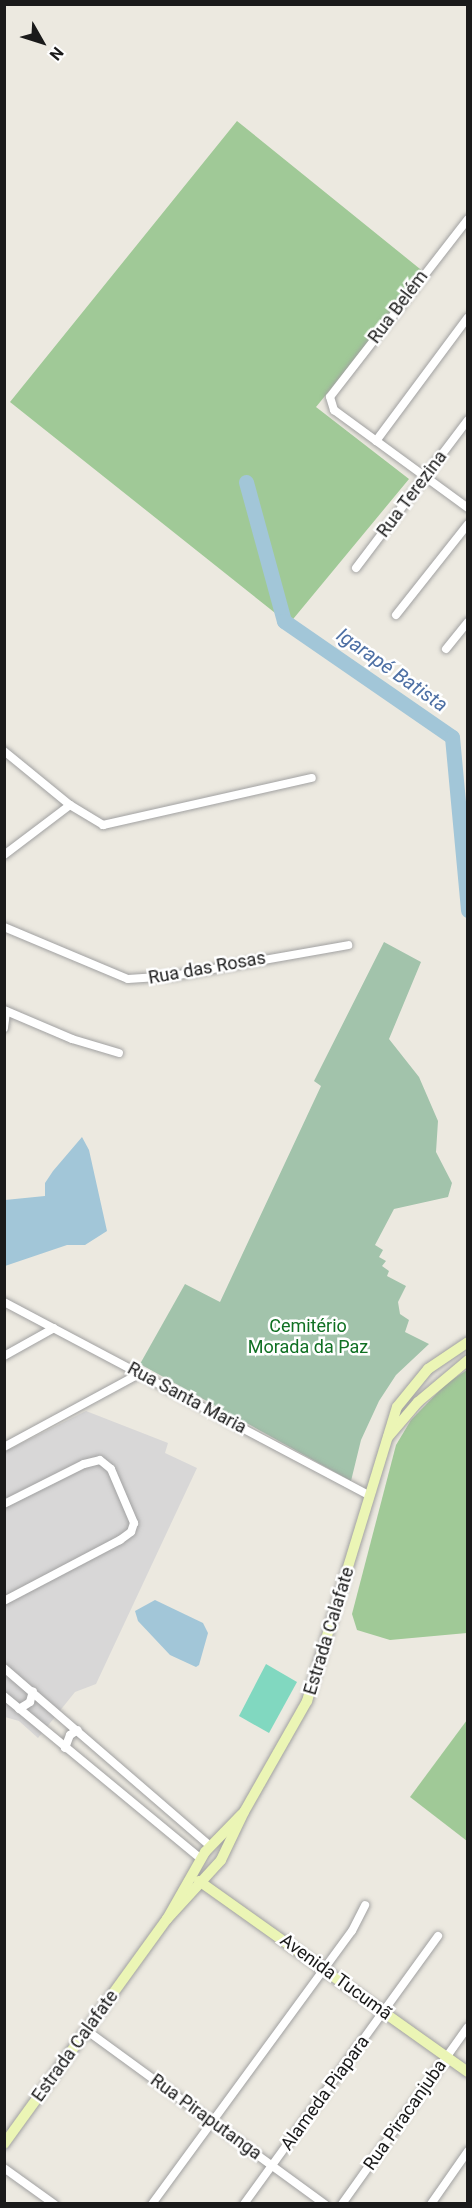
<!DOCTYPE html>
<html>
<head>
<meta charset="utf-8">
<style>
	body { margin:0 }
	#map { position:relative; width:472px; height:2208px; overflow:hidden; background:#ece9e0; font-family:Roboto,sans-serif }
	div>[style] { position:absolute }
	.residential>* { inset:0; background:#d8d7d7 }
	.forest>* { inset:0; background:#a0c997 }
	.cemetery>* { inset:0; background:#a2c3ab }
	.pitch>* { inset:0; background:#81d8c0 }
	.water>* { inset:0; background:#a2c6d8 }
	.river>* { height:15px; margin:-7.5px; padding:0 7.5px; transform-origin:7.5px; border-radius:7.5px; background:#a2c6d8 }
	.roads { filter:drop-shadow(0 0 2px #a1a1a1) drop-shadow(0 0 2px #a1a1a1) }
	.street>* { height:8px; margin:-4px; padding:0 4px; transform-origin:4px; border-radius:4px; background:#fff }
	.secondary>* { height:10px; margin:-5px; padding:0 5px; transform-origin:5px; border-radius:5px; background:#ebf5b5 }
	span { translate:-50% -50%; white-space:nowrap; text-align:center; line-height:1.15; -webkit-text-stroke:5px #fff; paint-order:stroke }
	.street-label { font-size:18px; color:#1a1a1a }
	.park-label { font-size:18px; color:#107023 }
	.water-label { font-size:20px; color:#4d6fa4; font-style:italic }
	.frame { position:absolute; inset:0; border:6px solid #1a1a1a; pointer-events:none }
	.north { position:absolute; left:12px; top:12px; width:60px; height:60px; -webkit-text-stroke:4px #fff; paint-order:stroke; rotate:129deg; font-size:16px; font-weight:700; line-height:24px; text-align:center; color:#1a1a1a }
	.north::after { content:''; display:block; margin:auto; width:21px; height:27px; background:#1a1a1a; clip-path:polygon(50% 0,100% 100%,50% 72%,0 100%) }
</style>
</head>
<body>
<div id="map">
	<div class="residential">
		<div style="clip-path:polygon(86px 1411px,168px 1443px,165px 1453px,197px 1468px,96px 1684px,75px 1692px,38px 1738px,19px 1721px,5px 1717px,4px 1452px)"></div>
	</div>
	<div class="forest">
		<div style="clip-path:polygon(237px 121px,425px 273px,316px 407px,409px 479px,289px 624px,10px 402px)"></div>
		<div style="clip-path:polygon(467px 1370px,467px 1633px,390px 1640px,357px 1630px,352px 1614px,396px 1445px,411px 1420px,447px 1383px)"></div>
		<div style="clip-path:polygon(467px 1720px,467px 1841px,410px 1797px)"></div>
	</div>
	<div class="cemetery">
		<div style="clip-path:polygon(384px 942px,421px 962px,389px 1039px,419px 1077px,438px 1121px,436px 1152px,452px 1183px,448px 1197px,394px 1209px,375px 1245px,383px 1250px,379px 1257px,386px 1261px,382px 1266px,389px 1271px,387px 1276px,406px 1286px,398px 1302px,400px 1314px,409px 1320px,405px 1332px,429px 1344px,396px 1375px,379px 1401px,361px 1440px,351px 1481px,140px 1364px,185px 1284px,220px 1302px,321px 1086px,314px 1081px)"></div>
	</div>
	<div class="pitch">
		<div style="clip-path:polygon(266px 1664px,297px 1682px,269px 1733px,239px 1716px)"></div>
	</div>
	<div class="water">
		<div style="clip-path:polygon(82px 1137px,89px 1150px,107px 1231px,85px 1245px,67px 1245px,5px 1266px,5px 1200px,45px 1196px,45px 1183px,53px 1171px)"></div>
		<div style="clip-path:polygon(155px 1600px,203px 1623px,208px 1633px,199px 1665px,196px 1667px,170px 1655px,138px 1621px,135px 1611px)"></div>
	</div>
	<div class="river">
		<div style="left:246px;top:482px;width:144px;rotate:74.7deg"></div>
		<div style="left:284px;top:621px;width:204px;rotate:34.6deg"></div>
		<div style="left:452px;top:737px;width:174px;rotate:84.7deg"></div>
	</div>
	<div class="roads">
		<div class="street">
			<div style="left:468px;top:219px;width:225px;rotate:127.8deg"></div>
			<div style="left:330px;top:397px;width:14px;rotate:73deg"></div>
			<div style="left:334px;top:410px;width:166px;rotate:36.2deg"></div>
			<div style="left:376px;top:441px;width:154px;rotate:-53.4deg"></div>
			<div style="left:356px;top:568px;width:186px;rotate:-52.9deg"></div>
			<div style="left:396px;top:615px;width:116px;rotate:-51.6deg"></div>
			<div style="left:446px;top:649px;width:35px;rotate:-51deg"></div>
			<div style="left:4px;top:751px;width:85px;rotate:39.3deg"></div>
			<div style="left:70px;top:805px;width:39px;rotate:31deg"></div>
			<div style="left:103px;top:825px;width:214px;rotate:-12.7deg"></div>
			<div style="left:4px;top:855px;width:83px;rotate:-37.1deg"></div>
			<div style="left:4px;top:927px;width:134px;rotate:22.8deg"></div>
			<div style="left:128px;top:979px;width:45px;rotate:-3.8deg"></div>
			<div style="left:173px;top:976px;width:178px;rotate:-10deg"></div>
			<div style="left:4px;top:1010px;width:74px;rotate:23.1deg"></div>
			<div style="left:72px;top:1039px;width:49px;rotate:16.6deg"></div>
			<div style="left:4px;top:1028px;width:17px;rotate:-83deg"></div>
			<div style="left:4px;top:1302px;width:413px;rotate:27.9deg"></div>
			<div style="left:4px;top:1356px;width:57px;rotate:-29.2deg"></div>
			<div style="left:4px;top:1447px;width:156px;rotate:-28.4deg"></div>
			<div style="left:4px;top:1504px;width:89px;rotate:-26.6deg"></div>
			<div style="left:84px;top:1464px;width:16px;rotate:-14deg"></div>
			<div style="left:100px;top:1460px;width:14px;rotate:39deg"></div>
			<div style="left:111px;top:1469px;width:59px;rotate:66.9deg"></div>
			<div style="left:134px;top:1523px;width:9px;rotate:108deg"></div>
			<div style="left:131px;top:1532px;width:14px;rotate:144deg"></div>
			<div style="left:120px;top:1540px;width:131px;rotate:152.3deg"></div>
			<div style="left:4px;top:1668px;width:272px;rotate:40.8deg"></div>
			<div style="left:4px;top:1696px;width:256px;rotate:39.6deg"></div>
			<div style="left:19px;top:1709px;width:13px;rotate:-32deg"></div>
			<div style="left:30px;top:1702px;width:11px;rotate:-75deg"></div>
			<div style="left:65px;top:1748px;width:14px;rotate:-69deg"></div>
			<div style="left:70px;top:1735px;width:9px;rotate:-32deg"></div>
			<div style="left:86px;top:2030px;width:296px;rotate:36.1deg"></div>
			<div style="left:4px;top:2168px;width:62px;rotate:35.8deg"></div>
			<div style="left:152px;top:2204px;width:338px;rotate:-53.8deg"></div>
			<div style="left:352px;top:1931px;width:29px;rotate:-63deg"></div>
			<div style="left:244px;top:2204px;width:331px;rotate:-54.1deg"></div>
			<div style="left:342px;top:2204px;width:217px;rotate:-54.6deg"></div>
			<div style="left:431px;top:2204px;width:65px;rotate:-55.1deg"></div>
		</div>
		<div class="secondary">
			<div style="left:388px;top:1437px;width:46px;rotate:-49.4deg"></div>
			<div style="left:418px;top:1402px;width:65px;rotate:-40deg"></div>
			<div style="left:199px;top:1881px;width:330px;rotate:35.4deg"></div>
			<div style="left:167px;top:1919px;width:80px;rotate:-47.5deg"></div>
			<div style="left:221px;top:1860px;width:53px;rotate:-64.4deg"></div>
			<div style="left:244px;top:1812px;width:128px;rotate:-60.4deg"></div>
			<div style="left:307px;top:1701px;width:307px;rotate:-73deg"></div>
			<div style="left:397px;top:1407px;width:49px;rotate:-50.8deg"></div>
			<div style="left:428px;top:1369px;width:48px;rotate:-34deg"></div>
			<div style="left:4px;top:2144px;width:278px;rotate:-54.1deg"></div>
			<div style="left:167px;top:1919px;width:77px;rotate:-60.4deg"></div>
			<div style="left:205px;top:1852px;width:53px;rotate:-45.8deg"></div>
		</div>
	</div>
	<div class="street-label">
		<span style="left:398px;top:307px;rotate:-53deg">Rua Belém</span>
		<span style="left:412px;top:494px;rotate:-53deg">Rua Terezina</span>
		<span style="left:207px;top:968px;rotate:-10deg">Rua das Rosas</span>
		<span style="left:187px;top:1398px;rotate:28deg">Rua Santa Maria</span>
		<span style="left:329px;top:1631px;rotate:-73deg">Estrada Calafate</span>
		<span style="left:336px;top:1977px;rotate:36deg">Avenida Tucumã</span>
		<span style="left:75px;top:2046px;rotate:-54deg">Estrada Calafate</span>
		<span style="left:325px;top:2093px;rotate:-54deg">Alameda Piapara</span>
		<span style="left:405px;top:2115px;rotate:-55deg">Rua Piracanjuba</span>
		<span style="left:206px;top:2117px;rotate:36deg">Rua Piraputanga</span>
	</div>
	<div class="park-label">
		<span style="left:308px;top:1337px">Cemitério<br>Morada da Paz</span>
	</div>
	<div class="water-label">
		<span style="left:392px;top:670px;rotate:35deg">Igarapé Batista</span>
	</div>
	<div class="frame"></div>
	<div class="north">N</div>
</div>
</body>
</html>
